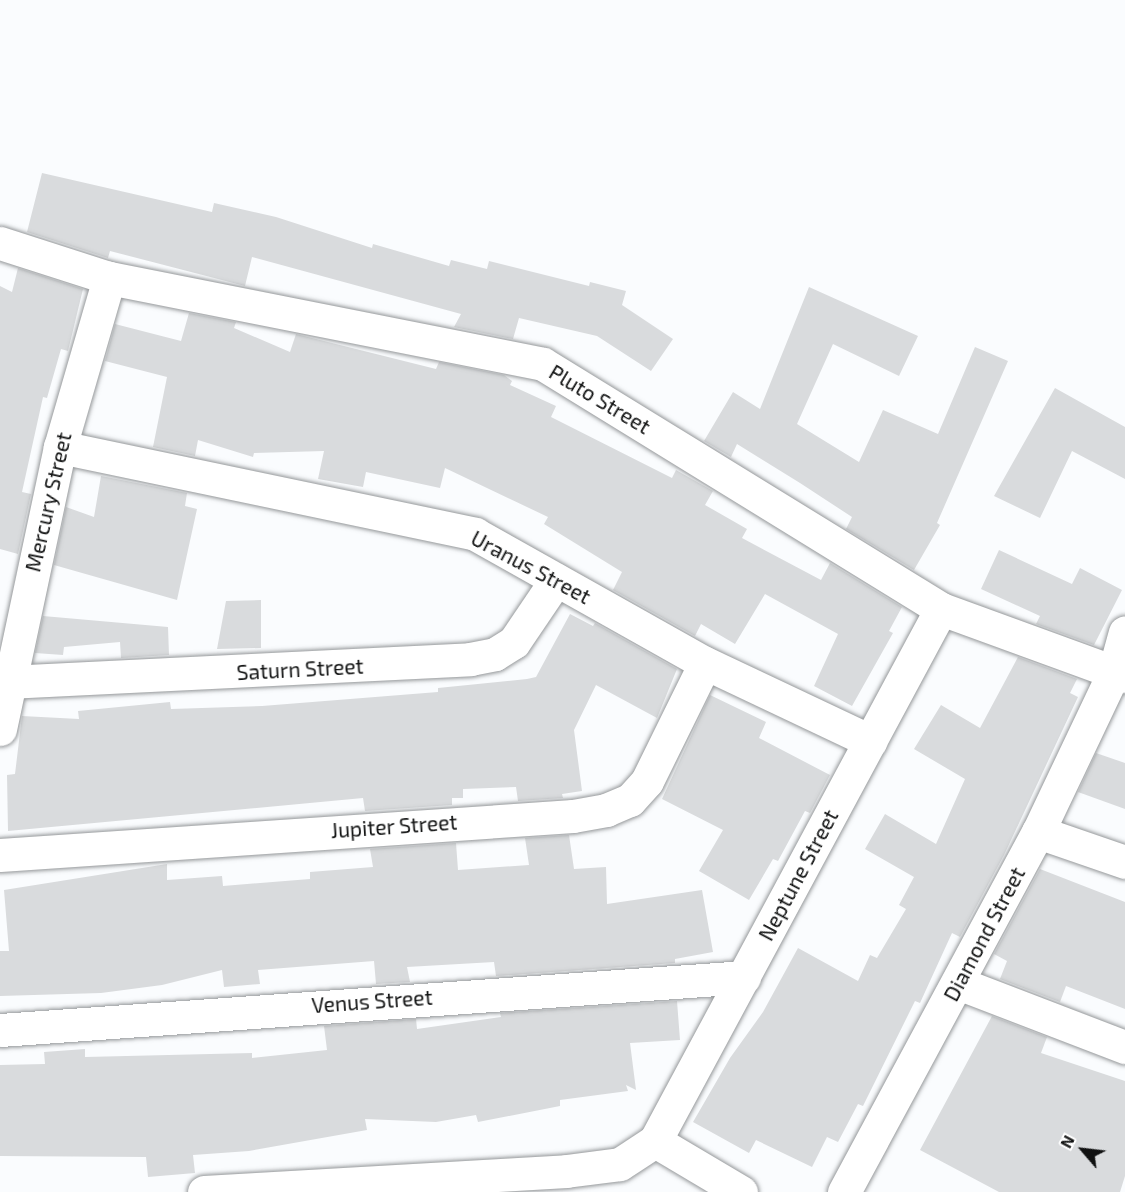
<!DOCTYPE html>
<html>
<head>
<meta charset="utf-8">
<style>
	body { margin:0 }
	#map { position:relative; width:1125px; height:1192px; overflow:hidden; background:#fafcfe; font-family:"Exo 2",sans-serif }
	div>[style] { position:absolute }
	.building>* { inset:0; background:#d9dbdd }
	.roads { filter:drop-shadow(0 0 2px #95989a) drop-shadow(0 0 2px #95989a) }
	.minor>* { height:33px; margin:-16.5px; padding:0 16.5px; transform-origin:16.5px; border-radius:16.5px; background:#fff }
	span { translate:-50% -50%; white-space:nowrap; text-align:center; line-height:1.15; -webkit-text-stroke:4.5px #fff; paint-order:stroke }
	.street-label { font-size:21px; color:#101111 }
	.north { position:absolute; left:1053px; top:1120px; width:60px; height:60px; -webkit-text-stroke:4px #fff; paint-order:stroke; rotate:298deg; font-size:16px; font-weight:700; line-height:24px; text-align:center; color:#101111 }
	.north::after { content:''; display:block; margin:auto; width:21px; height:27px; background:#101111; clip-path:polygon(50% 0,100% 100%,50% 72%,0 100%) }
</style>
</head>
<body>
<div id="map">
	<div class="building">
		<div style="clip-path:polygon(42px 173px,212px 212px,214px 203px,276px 217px,372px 248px,373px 244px,449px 266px,451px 260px,487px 269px,489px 261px,589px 286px,590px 282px,626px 291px,622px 305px,673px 339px,651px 371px,597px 336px,519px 318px,513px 339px,454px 327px,461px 314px,252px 257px,245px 286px,110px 251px,108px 258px,27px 232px)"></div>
		<div style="clip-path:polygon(18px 268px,83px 289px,68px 351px,61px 349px,47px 398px,43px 397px,22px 492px,31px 494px,18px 554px,0 549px,0 286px,12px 292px)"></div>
		<div style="clip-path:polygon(809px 287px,918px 336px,899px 376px,833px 344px,797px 424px,859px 462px,883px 410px,938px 434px,975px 347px,1008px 361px,937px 523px,940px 525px,914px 570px,846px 529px,852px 517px,800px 483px,737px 444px,731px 457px,704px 441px,733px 392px,760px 409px)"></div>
		<div style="clip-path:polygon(189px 313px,236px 322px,234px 328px,290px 352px,296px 334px,436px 369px,439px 362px,504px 375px,512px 381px,510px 385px,556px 406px,551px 417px,672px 478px,676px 470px,713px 491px,705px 505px,747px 529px,742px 538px,821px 580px,830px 563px,902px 607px,889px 631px,893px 633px,852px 706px,814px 686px,838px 634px,765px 594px,735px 644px,701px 624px,695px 636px,613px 590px,622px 572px,544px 524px,548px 517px,445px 468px,440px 488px,366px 472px,363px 487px,318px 479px,324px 451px,254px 453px,253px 457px,198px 440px,195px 456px,153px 447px,167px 377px,105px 361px,115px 324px,181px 341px)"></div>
		<div style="clip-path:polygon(1055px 388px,1125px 427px,1125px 479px,1072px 451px,1040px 518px,994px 496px)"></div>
		<div style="clip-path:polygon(101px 476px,187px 493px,185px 506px,197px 509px,177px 600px,54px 565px,66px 507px,94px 517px)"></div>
		<div style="clip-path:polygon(999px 550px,1072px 584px,1080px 568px,1122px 590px,1094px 645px,1036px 624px,1040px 616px,981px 589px)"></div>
		<div style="clip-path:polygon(261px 600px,261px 648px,217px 649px,226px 601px)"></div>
		<div style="clip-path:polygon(570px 614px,593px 626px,595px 623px,677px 669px,657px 718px,596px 685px,574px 730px,582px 791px,562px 794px,563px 798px,518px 801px,516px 787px,463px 789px,463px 798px,452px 798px,452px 805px,365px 811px,363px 798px,8px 831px,7px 775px,15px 774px,22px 716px,79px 719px,78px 711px,170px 702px,171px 709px,262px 706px,438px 692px,438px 688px,527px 679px,536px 677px)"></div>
		<div style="clip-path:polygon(43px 616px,168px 627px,169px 655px,121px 658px,120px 642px,64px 647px,63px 655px,35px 653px)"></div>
		<div style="clip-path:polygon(1018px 657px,1077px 679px,1070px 693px,1078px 697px,1004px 855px,960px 937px,952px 933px,920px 1003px,915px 1001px,863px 1106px,858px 1104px,838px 1142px,827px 1137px,812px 1167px,756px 1140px,749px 1153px,693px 1122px,730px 1058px,763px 1012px,798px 948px,858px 981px,870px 955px,877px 958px,906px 909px,899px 905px,914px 877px,865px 849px,885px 814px,936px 844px,965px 779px,914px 749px,941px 705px,980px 728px)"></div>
		<div style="clip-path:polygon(710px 695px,766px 722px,759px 738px,830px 775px,810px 813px,805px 811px,778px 861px,773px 859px,749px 900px,699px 871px,723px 830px,662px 799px)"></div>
		<div style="clip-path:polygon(1096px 753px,1125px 763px,1125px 809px,1078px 792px)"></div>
		<div style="clip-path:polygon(569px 835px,574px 869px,606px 867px,607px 904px,702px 890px,713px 952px,675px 959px,675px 963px,496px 976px,494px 962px,407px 967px,410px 982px,376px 984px,374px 961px,258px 970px,260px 984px,224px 987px,222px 970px,162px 985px,101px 993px,0 996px,0 951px,9px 951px,4px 890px,167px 864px,167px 880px,222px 876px,223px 886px,310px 879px,310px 872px,373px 867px,370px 849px,456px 843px,458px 870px,529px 865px,525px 838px)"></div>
		<div style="clip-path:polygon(1040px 869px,1125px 902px,1125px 1009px,1066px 986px,1060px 1002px,1000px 979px,1007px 961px,994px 954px)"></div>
		<div style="clip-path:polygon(677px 1001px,680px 1040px,630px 1043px,636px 1090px,626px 1085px,628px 1091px,560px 1100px,560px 1106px,478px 1122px,476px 1115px,436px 1122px,365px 1119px,367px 1130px,249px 1151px,193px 1155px,195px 1173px,148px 1177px,146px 1157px,0 1156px,0 1065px,45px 1064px,44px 1052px,85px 1049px,85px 1057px,252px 1053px,252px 1058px,327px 1050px,324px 1026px,416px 1019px,417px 1029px,501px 1017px,500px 1013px)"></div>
		<div style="clip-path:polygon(992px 1016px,1047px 1037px,1041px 1053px,1125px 1081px,1125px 1176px,1120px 1192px,999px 1192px,920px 1150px)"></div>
	</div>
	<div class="roads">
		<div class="minor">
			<div style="left:0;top:243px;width:114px;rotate:17.8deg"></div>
			<div style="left:109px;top:278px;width:442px;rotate:11.2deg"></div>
			<div style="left:543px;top:364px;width:467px;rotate:31.6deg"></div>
			<div style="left:941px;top:609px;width:196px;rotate:20deg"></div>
			<div style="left:60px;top:447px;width:424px;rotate:11.8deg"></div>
			<div style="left:475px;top:534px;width:264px;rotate:29.3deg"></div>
			<div style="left:705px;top:663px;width:183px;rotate:25.3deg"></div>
			<div style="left:7px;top:682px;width:464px;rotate:-2.8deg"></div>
			<div style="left:470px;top:659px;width:25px;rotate:-11deg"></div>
			<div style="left:495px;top:654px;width:22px;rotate:-32deg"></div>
			<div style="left:514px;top:642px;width:75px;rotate:-55.9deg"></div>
			<div style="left:0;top:729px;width:288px;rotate:-78deg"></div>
			<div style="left:60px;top:447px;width:176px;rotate:-73.8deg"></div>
			<div style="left:1038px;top:832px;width:92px;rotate:19deg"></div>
			<div style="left:0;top:855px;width:574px;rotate:-3.89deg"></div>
			<div style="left:573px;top:816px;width:34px;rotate:-10deg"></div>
			<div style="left:606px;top:810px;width:26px;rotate:-23deg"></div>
			<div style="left:630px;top:800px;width:25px;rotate:-48deg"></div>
			<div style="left:647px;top:781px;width:131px;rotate:-63.8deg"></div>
			<div style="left:958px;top:983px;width:179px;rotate:21deg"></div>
			<div style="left:0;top:1030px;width:746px;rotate:-4.07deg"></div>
			<div style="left:655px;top:1141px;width:100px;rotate:30.7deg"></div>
			<div style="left:204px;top:1192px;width:363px;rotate:-3.3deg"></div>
			<div style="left:566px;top:1171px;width:54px;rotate:-7.4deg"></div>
			<div style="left:620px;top:1164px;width:42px;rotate:-33.3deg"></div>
			<div style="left:655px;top:1141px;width:604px;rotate:-61.74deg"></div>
			<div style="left:844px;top:1192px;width:409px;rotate:-61.7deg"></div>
			<div style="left:1038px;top:832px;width:177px;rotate:-64.6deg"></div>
			<div style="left:1114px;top:672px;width:41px;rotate:-74.6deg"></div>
		</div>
	</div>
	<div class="street-label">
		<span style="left:600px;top:399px;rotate:31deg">Pluto Street</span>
		<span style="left:48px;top:502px;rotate:-77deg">Mercury Street</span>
		<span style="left:531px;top:567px;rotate:28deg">Uranus Street</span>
		<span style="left:300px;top:669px;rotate:-3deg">Saturn Street</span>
		<span style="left:394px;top:826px;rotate:-4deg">Jupiter Street</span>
		<span style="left:798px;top:875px;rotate:-62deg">Neptune Street</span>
		<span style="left:984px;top:934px;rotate:-62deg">Diamond Street</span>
		<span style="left:372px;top:1001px;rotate:-4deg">Venus Street</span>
	</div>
	<div class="north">N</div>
</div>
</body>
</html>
